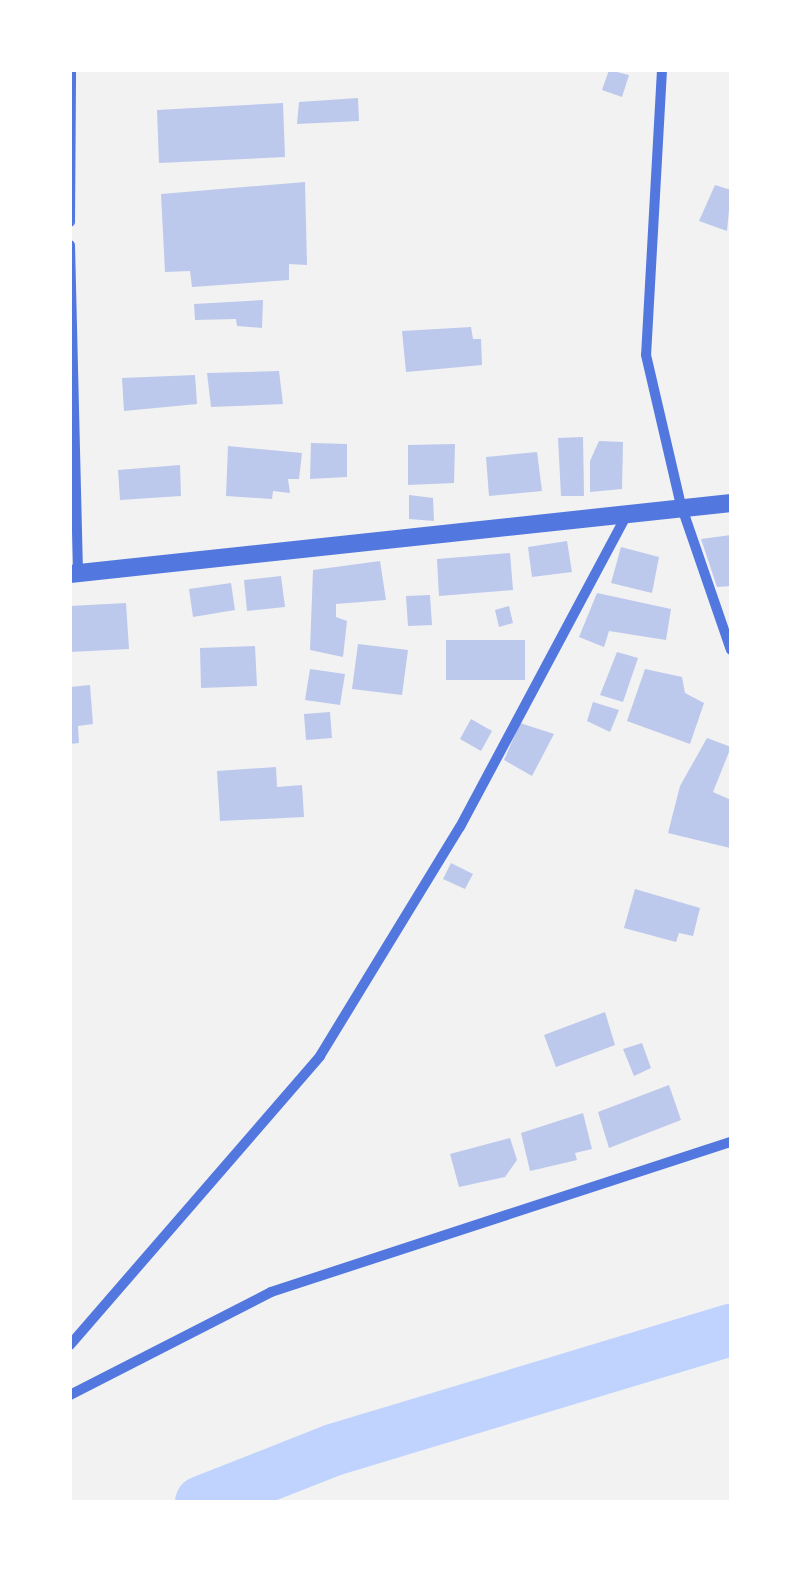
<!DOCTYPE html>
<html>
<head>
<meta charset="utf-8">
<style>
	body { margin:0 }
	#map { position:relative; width:801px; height:1572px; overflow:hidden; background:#f2f2f2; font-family:"Golos Text",sans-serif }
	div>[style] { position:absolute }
	.river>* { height:52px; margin:-26px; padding:0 26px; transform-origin:26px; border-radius:26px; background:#bfd3fe }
	.building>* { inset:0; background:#bdc9ec }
	.minor>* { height:10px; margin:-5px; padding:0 5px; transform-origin:5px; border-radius:5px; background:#5277de }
	.tertiary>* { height:18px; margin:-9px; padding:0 9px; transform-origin:9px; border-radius:9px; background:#5277de }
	span { translate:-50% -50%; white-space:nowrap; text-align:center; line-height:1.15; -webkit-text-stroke:8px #fff; paint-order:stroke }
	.frame { position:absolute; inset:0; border:72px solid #fff; pointer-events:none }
</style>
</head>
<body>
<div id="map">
	<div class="river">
		<div style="left:201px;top:1502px;width:142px;rotate:-21.5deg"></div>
		<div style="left:333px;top:1450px;width:416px;rotate:-16.8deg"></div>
	</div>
	<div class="building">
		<div style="clip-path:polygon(609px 70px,629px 75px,622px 97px,602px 90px)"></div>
		<div style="clip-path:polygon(358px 98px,359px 121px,297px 124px,299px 102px)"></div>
		<div style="clip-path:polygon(283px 103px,285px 157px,159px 163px,157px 110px)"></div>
		<div style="clip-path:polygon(305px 182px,307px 265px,289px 264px,289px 280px,192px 287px,190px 271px,165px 272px,161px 194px)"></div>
		<div style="clip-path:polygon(715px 185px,731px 190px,727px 231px,699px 221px)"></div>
		<div style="clip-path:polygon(263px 300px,262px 328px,237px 326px,236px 319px,195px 320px,194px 304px)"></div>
		<div style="clip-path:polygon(471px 327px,473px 339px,481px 339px,482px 365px,406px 372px,402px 331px)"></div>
		<div style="clip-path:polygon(279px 371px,283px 404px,211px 407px,207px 373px)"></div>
		<div style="clip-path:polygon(195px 375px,197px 404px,124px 411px,122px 378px)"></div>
		<div style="clip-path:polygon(583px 437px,584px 496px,561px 496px,558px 438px)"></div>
		<div style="clip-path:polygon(599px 441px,623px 442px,622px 489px,590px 492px,590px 461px)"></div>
		<div style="clip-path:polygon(311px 443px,347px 444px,347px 477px,310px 479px)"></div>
		<div style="clip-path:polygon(455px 444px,454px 483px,408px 485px,408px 445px)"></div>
		<div style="clip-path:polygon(228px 446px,302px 453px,299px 479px,288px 479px,290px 493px,273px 491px,272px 499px,226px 496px)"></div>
		<div style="clip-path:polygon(537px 452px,542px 491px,489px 496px,486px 457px)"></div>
		<div style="clip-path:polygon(180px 465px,181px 496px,120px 500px,118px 470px)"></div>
		<div style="clip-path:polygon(409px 495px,433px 498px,434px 521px,409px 519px)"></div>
		<div style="clip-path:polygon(731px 535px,731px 586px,717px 587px,701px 539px)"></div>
		<div style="clip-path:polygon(567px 541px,572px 572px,532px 577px,528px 547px)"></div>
		<div style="clip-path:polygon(621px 547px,659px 557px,652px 593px,611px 583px)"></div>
		<div style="clip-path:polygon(510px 553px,513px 590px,439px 596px,437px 559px)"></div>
		<div style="clip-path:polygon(380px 561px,386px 600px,336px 604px,336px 617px,347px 621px,343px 657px,310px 650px,313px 570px)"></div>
		<div style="clip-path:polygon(281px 576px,285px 607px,247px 611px,244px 580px)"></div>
		<div style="clip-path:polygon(231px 583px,235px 610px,193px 617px,189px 589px)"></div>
		<div style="clip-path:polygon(597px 593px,671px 609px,666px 640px,609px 631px,604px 647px,579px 637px)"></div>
		<div style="clip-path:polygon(430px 595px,432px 625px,408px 626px,406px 596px)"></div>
		<div style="clip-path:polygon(126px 603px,129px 649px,70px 652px,70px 606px)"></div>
		<div style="clip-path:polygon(509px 606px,513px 623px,499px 627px,495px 610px)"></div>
		<div style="clip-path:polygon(446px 640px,525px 640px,525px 680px,446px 680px)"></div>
		<div style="clip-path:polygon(358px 644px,408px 650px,402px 695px,352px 689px)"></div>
		<div style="clip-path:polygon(255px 646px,257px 686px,201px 688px,200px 648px)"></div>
		<div style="clip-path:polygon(617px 652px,638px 658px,623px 702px,600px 695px)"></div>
		<div style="clip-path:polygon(310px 669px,345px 674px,340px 705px,305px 700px)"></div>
		<div style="clip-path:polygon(645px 669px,682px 677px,685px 693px,704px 703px,690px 744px,627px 721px)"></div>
		<div style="clip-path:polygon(90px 685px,93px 724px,78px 726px,79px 743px,70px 744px,70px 687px)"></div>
		<div style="clip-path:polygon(593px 702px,619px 710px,610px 732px,587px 721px)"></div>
		<div style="clip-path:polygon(330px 712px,332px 738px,306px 740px,304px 714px)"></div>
		<div style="clip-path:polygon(471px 719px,492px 731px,481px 751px,460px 739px)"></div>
		<div style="clip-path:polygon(520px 723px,554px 734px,532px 776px,504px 760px)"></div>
		<div style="clip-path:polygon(707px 738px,731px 747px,713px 792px,731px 800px,730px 848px,668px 833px,680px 786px)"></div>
		<div style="clip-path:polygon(276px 767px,277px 787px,302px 785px,304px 817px,220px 821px,217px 771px)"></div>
		<div style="clip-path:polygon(451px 863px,473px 874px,465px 889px,443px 879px)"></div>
		<div style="clip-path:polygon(635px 889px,700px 908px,693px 936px,679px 933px,676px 942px,624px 928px)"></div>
		<div style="clip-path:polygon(605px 1012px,615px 1045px,556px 1067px,544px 1035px)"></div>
		<div style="clip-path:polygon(642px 1043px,651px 1068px,634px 1076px,623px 1049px)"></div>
		<div style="clip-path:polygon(669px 1085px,681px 1120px,609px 1148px,598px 1112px)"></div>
		<div style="clip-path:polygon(583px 1113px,592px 1149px,575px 1153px,577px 1160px,530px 1171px,521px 1133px)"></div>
		<div style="clip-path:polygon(510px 1138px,517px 1160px,505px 1177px,459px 1187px,450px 1154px)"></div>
	</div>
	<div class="minor">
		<div style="left:662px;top:70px;width:285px;rotate:93.2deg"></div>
		<div style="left:646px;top:355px;width:154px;rotate:76.9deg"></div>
		<div style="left:681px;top:505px;width:153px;rotate:71deg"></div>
		<div style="left:70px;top:222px;width:152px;rotate:-89.6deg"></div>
		<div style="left:70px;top:245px;width:328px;rotate:88.6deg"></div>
		<div style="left:70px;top:1345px;width:382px;rotate:-49.1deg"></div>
		<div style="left:320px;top:1056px;width:268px;rotate:-58.6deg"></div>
		<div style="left:460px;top:827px;width:357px;rotate:-61.9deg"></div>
		<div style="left:70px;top:1395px;width:226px;rotate:-27.1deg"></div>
		<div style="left:271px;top:1292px;width:484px;rotate:-18.1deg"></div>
	</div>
	<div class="tertiary">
		<div style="left:70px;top:574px;width:665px;rotate:-6.13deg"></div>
	</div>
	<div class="frame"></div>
</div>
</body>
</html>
